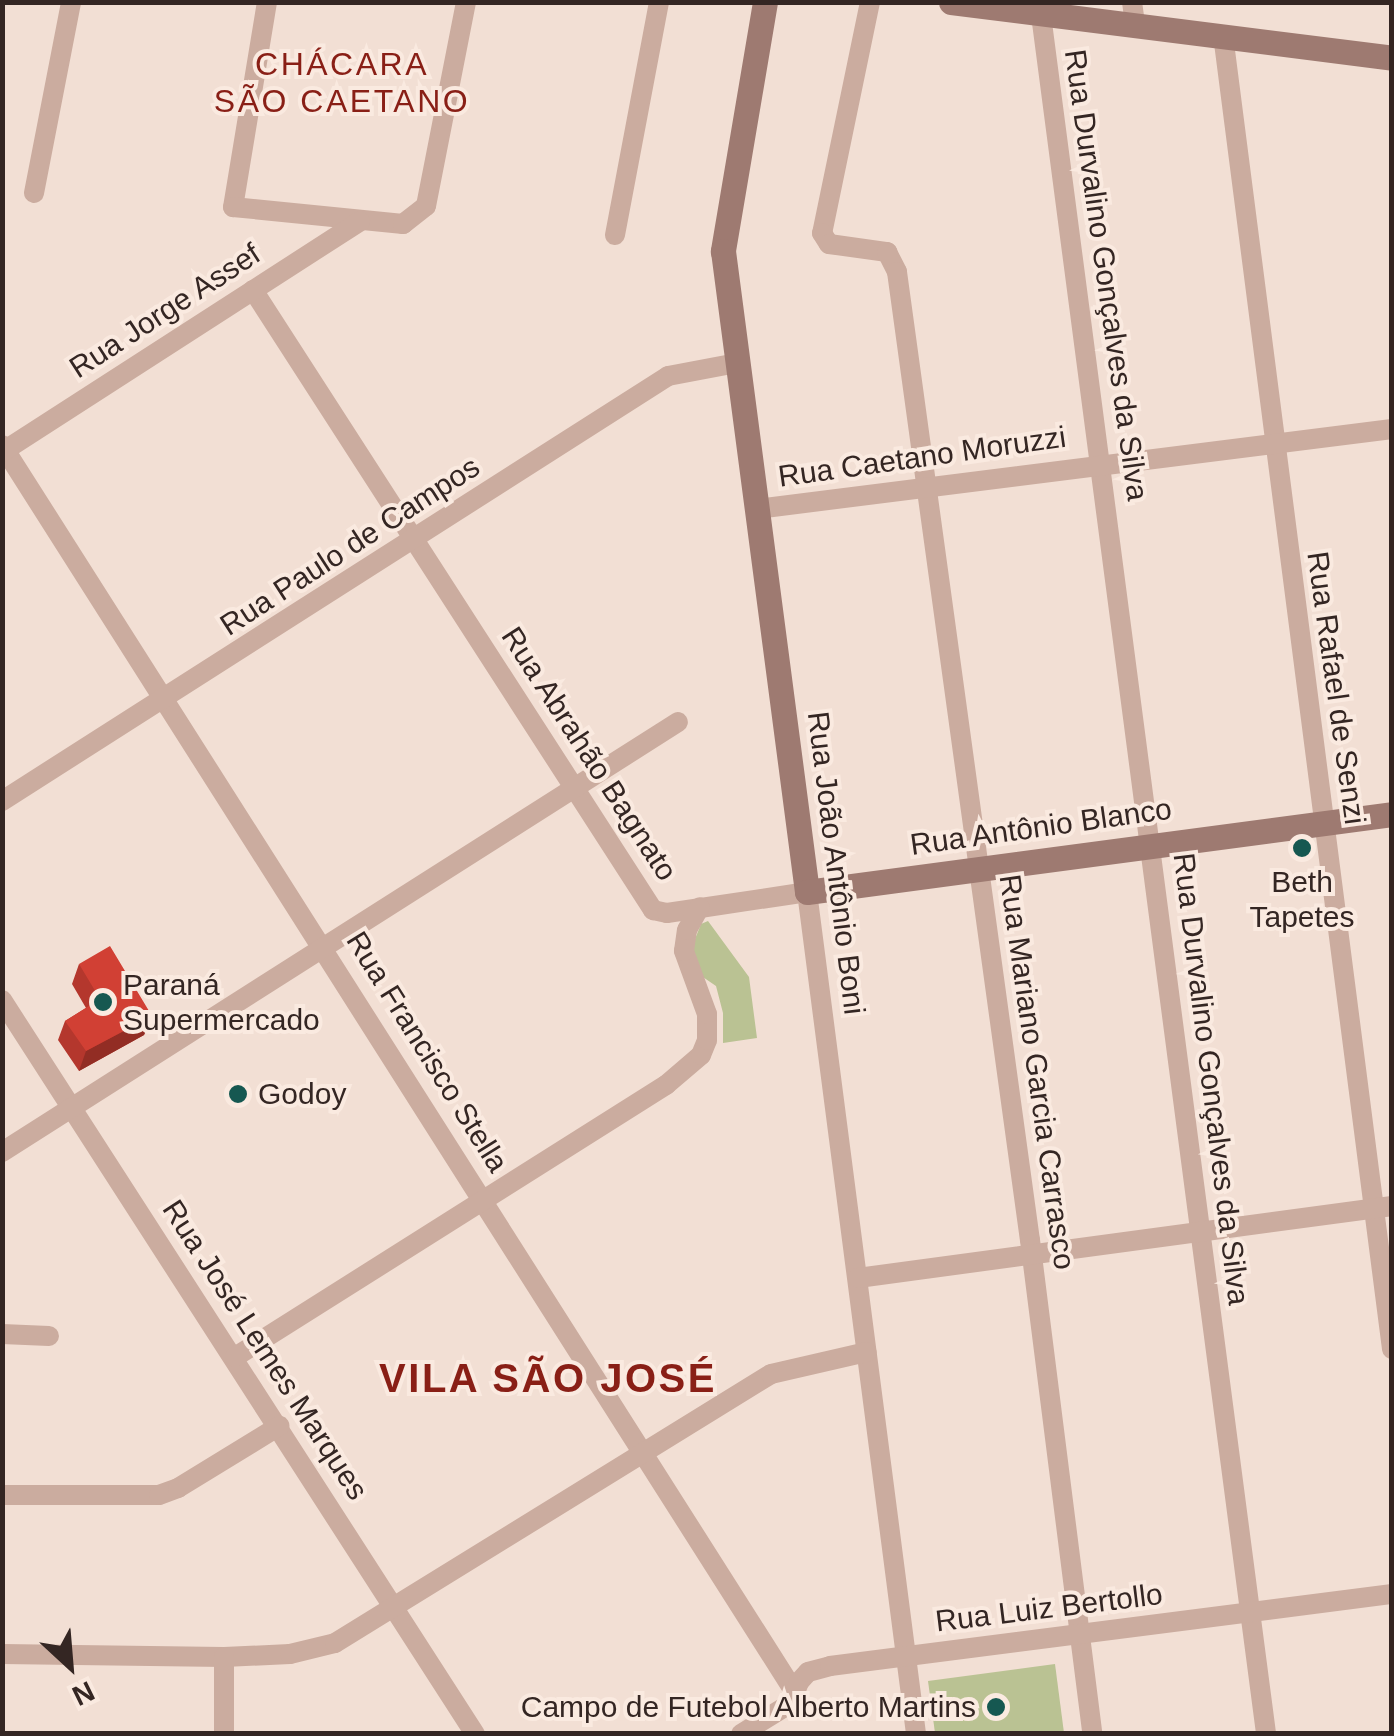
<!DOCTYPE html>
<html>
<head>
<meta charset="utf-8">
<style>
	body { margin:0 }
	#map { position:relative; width:1394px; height:1736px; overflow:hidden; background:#f2dfd4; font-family:Arial,sans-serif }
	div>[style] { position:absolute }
	.green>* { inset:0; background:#bac293 }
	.street>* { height:20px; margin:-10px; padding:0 10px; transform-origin:10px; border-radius:10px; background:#cbac9f }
	.secondary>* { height:25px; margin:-12.5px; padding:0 12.5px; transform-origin:12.5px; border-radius:12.5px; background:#9e7a71 }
	.wall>* { inset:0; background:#b4372d }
	.shaded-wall>* { inset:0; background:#922d24 }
	.building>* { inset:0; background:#d14034 }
	.dots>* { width:28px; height:28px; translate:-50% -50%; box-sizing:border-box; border:5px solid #faeae0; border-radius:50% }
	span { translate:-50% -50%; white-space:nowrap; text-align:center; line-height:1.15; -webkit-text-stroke:8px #faeae0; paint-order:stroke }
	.street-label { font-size:30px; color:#342623 }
	.poi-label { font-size:30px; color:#342623 }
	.left { translate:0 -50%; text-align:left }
	.right { translate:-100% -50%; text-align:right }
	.neighbourhood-label { font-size:32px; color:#891f16; letter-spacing:2.5px }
	.district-label { font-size:40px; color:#891f16; font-weight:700; letter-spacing:2.5px }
	.frame { position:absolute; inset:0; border:5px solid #342623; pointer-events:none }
	.north { position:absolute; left:20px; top:1616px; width:100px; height:100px; -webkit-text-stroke:8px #faeae0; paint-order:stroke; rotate:154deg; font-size:28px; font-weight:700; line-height:40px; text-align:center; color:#342623 }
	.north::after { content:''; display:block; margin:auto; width:35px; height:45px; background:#342623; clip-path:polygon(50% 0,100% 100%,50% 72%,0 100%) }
</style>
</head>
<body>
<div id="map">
	<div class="green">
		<div style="clip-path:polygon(708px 921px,749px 977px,757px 1038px,723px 1043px,723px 1013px,716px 986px,697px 973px,691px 949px,701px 924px)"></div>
		<div style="clip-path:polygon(1055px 1664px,1064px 1733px,935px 1733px,928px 1681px)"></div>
	</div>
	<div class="street">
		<div style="left:267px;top:2px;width:208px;rotate:99.4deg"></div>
		<div style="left:233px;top:207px;width:171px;rotate:5.7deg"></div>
		<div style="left:403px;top:224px;width:29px;rotate:-38deg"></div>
		<div style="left:426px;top:206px;width:208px;rotate:-78.9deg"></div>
		<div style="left:870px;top:2px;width:236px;rotate:101.7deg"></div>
		<div style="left:822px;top:233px;width:13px;rotate:58deg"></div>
		<div style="left:829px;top:244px;width:59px;rotate:7.9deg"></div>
		<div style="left:887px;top:252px;width:22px;rotate:63deg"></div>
		<div style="left:897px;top:272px;width:977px;rotate:82.18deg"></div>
		<div style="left:1030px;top:1240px;width:498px;rotate:82.8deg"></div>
		<div style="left:1132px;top:2px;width:21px;rotate:82deg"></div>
		<div style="left:1041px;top:15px;width:1734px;rotate:82.54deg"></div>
		<div style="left:1223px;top:35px;width:1325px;rotate:82.67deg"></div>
		<div style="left:34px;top:193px;width:195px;rotate:-79deg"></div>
		<div style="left:615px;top:235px;width:237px;rotate:-79.3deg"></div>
		<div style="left:253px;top:290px;width:738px;rotate:57.17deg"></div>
		<div style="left:653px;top:910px;width:14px;rotate:12deg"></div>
		<div style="left:667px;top:913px;width:142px;rotate:-8.5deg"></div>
		<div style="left:807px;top:892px;width:849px;rotate:82.62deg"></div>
		<div style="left:2px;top:445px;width:1480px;rotate:57.56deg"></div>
		<div style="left:2px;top:452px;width:426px;rotate:-32.8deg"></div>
		<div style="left:757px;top:509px;width:640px;rotate:-7.18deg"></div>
		<div style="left:2px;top:801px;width:790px;rotate:-32.54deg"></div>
		<div style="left:668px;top:376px;width:70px;rotate:-10.7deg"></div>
		<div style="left:2px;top:1000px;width:873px;rotate:57.2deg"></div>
		<div style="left:2px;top:1152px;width:801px;rotate:-32.46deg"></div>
		<div style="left:858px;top:1278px;width:539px;rotate:-7.68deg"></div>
		<div style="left:2px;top:1334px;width:47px;rotate:2.4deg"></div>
		<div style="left:235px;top:1357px;width:510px;rotate:-32.26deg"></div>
		<div style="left:666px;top:1085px;width:46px;rotate:-40.6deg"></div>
		<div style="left:701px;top:1055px;width:16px;rotate:-68deg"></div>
		<div style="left:707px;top:1040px;width:26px;rotate:-90deg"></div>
		<div style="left:707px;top:1014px;width:67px;rotate:-110.1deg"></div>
		<div style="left:684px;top:951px;width:21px;rotate:-82deg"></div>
		<div style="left:687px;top:930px;width:26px;rotate:-61deg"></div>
		<div style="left:2px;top:1495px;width:157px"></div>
		<div style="left:159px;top:1495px;width:20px;rotate:-20deg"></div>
		<div style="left:178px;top:1488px;width:119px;rotate:-31.5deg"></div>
		<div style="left:2px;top:1654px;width:222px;rotate:0.8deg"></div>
		<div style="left:224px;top:1657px;width:66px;rotate:-2.6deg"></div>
		<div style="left:290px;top:1654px;width:46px;rotate:-13.7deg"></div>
		<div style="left:335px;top:1643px;width:512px;rotate:-31.67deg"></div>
		<div style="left:771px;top:1374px;width:98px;rotate:-12.9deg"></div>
		<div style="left:224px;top:1657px;width:77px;rotate:90deg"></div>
		<div style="left:741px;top:1734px;width:59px;rotate:-31.8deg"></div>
		<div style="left:791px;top:1703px;width:22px;rotate:-69deg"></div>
		<div style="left:799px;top:1682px;width:13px;rotate:-48deg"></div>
		<div style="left:808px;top:1672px;width:23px;rotate:-15deg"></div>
		<div style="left:830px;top:1666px;width:567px;rotate:-7.3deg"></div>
	</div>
	<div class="secondary">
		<div style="left:765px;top:2px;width:253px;rotate:99.6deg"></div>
		<div style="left:723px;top:251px;width:646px;rotate:82.53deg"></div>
		<div style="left:807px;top:892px;width:590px;rotate:-7.59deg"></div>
		<div style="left:951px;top:2px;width:445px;rotate:7.2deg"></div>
	</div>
	<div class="wall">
		<div style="clip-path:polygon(79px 964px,152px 1016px,144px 1035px,79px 1071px,58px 1040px,65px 1021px,86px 1008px,72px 984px)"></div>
	</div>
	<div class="shaded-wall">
		<div style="clip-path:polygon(152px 1016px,144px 1035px,79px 1071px,86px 1051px)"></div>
	</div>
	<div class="building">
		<div style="clip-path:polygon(110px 946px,152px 1016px,86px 1051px,65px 1021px,100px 999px,79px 964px)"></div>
	</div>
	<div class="dots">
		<div style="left:1302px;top:848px;background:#165851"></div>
		<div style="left:103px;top:1002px;background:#165851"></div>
		<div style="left:238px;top:1094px;background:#165851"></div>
		<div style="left:996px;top:1707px;background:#165851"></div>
	</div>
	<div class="street-label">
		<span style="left:1106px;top:275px;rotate:82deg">Rua Durvalino Gonçalves da Silva</span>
		<span style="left:165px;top:311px;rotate:-33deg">Rua Jorge Assef</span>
		<span style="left:922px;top:457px;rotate:-8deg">Rua Caetano Moruzzi</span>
		<span style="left:350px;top:546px;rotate:-33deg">Rua Paulo de Campos</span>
		<span style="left:1336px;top:688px;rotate:82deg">Rua Rafael de Senzi</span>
		<span style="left:589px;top:754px;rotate:57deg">Rua Abrahão Bagnato</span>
		<span style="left:1041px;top:827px;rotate:-8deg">Rua Antônio Blanco</span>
		<span style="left:836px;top:863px;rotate:83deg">Rua João Antônio Boni</span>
		<span style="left:427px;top:1052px;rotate:58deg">Rua Francisco Stella</span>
		<span style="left:1037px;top:1072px;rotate:82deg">Rua Mariano Garcia Carrasco</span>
		<span style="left:1211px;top:1079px;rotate:83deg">Rua Durvalino Gonçalves da Silva</span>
		<span style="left:265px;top:1350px;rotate:57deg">Rua José Lemes Marques</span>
		<span style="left:1049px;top:1608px;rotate:-7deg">Rua Luiz Bertollo</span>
	</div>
	<div class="poi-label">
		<span style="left:1302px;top:899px">Beth<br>Tapetes</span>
		<span class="left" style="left:123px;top:1002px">Paraná<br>Supermercado</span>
		<span class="left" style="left:258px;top:1094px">Godoy</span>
		<span class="right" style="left:976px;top:1707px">Campo de Futebol Alberto Martins</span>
	</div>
	<div class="neighbourhood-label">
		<span style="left:342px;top:83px">CHÁCARA<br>SÃO CAETANO</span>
	</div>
	<div class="district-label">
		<span style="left:548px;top:1378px">VILA SÃO JOSÉ</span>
	</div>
	<div class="frame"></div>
	<div class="north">N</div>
</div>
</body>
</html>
